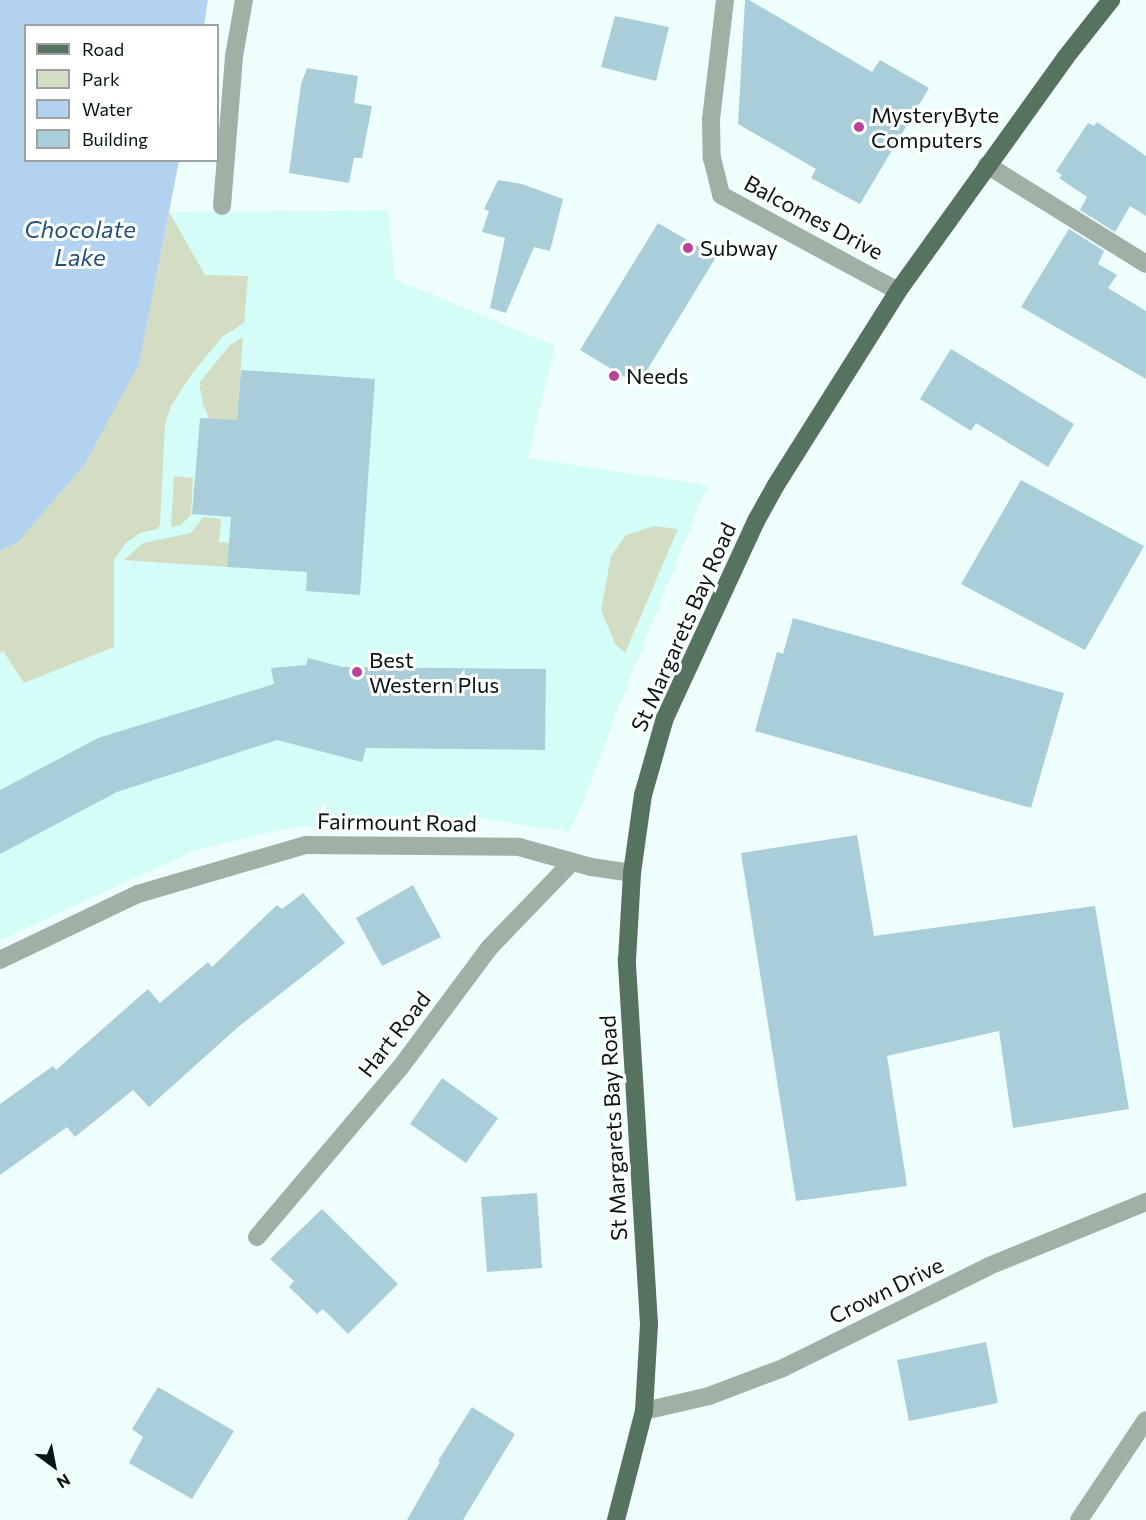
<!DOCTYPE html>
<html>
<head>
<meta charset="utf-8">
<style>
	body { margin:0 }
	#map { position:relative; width:1146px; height:1520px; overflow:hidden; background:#eefefc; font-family:Commissioner,sans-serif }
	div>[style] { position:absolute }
	.built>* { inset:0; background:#d5fdf7 }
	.green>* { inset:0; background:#d3ddc4 }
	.water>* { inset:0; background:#b3d2f0 }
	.building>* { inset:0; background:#a9ced9 }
	.minor>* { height:18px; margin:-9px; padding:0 9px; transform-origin:9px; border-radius:9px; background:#a0b0a5 }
	.primary>* { height:18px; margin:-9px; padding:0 9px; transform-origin:9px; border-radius:9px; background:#567360 }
	.dots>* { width:16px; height:16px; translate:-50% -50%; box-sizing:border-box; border:3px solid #fff; border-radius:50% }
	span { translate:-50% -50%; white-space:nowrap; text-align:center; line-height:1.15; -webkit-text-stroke:6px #fff; paint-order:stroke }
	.poi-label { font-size:22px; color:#081715 }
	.left { translate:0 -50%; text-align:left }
	.street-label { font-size:22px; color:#081715 }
	.water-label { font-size:24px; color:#24527a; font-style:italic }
	.legend { position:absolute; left:24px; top:24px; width:195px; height:138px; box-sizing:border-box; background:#fff; border:2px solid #9ca2a1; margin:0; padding:8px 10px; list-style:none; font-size:18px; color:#081715 }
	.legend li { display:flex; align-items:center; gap:12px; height:30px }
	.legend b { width:30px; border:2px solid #9ca2a1 }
	.north { position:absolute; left:24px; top:1436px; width:60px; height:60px; -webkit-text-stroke:4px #fff; paint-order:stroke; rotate:148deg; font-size:16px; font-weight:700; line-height:24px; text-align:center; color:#081715 }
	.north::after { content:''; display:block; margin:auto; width:21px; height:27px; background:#081715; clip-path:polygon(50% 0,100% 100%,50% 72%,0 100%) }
</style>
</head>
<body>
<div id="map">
	<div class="built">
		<div style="clip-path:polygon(388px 210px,395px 279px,555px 346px,528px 458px,707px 485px,618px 708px,584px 801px,569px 832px,480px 818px,293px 827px,196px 850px,0 940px,0 551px,17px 543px,139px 364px,169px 212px)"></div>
	</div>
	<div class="green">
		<div style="clip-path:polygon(169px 212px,205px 275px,248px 276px,244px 323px,222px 337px,191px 375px,171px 406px,165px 424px,160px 525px,157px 529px,140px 533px,125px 544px,114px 560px,114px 647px,24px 683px,3px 651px,0 653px,0 551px,17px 543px,139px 364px)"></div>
		<div style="clip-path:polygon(243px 337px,237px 421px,209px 419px,203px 404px,199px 383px,230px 345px)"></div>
		<div style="clip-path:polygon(174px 476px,193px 478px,191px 515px,181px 525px,174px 527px,171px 526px)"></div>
		<div style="clip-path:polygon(203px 517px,221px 519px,219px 542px,229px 543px,227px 567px,124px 560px,143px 543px,191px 533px)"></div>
		<div style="clip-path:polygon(654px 526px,678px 529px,625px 653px,615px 644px,601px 610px,611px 556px,626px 535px)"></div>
	</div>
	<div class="water">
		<div style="clip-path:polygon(0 0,208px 0,204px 25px,26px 26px,26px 160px,179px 161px,139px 364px,84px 465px,17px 543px,0 551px)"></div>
	</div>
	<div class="building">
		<div style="clip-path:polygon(745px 0,749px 0,872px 72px,880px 60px,929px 88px,860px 204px,811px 178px,816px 169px,738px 124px)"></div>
		<div style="clip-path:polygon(615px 16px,669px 27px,656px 81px,601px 67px)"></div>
		<div style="clip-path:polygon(307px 68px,358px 76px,354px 103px,372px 106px,362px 158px,354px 158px,349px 183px,289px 173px,301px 84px)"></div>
		<div style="clip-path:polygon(1097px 122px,1146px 156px,1146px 216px,1130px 206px,1115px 232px,1080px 210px,1087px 197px,1059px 178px,1062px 175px,1056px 171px,1088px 123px,1094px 126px)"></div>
		<div style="clip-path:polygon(498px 180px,522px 184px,563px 199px,550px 251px,534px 247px,506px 313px,490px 308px,505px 238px,482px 232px,489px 211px,484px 209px)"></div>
		<div style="clip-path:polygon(658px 223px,716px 257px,638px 385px,580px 350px)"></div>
		<div style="clip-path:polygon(1069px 229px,1104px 251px,1098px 264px,1117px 275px,1108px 288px,1146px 311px,1146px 379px,1021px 307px)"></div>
		<div style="clip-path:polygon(951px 349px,1074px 424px,1048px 467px,976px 423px,971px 431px,920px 399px)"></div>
		<div style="clip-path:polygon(241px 370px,375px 379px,360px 595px,306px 591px,307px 572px,227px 567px,231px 517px,192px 514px,200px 418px,237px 420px)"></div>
		<div style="clip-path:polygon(1021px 480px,1144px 546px,1085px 650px,961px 584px)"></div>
		<div style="clip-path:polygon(793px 618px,1064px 693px,1031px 808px,755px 731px,777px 652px,783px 654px)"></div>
		<div style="clip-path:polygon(308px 658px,343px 667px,546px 669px,545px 750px,366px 748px,362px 762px,277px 740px,117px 792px,0 854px,0 790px,98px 738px,274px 684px,271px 668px,306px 665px)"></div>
		<div style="clip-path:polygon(857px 835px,874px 936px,1095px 906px,1129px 1109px,1013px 1128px,999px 1031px,887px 1056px,907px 1186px,796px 1201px,741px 853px)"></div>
		<div style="clip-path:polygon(413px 885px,441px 937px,382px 966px,356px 918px)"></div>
		<div style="clip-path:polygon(303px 893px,345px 943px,237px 1028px,149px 1107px,133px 1090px,75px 1137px,67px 1127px,0 1175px,0 1104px,53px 1066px,56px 1070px,148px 989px,160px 1003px,208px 962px,212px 967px,277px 905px,282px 909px)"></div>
		<div style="clip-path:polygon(442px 1078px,498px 1118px,466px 1163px,410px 1124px)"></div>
		<div style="clip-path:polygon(537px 1193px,542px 1268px,487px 1272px,481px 1197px)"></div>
		<div style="clip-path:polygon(322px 1209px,398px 1284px,348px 1334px,323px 1309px,317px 1314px,289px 1287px,294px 1281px,270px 1259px)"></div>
		<div style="clip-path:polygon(986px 1342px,998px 1403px,909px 1421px,897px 1360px)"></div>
		<div style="clip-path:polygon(158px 1387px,234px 1431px,192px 1499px,129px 1463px,143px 1437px,132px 1429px)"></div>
		<div style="clip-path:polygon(472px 1407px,515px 1434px,463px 1520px,407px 1520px,440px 1462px,438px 1461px)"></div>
	</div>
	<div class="minor">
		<div style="left:725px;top:0;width:120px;rotate:96.7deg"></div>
		<div style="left:711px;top:119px;width:39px;rotate:89deg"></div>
		<div style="left:712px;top:158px;width:38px;rotate:76deg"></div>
		<div style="left:721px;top:195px;width:201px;rotate:28.5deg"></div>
		<div style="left:987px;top:165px;width:187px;rotate:31.9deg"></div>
		<div style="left:222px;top:206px;width:150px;rotate:-85.4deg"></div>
		<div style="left:234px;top:56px;width:57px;rotate:-79.9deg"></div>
		<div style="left:0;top:960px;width:153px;rotate:-25.6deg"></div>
		<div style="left:138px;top:894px;width:175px;rotate:-16.3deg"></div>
		<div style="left:306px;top:845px;width:213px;rotate:0.5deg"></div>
		<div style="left:519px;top:847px;width:75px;rotate:15.5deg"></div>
		<div style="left:591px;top:867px;width:41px;rotate:8.3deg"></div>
		<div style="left:257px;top:1237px;width:221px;rotate:-49.8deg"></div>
		<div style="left:400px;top:1068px;width:151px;rotate:-53.4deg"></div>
		<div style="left:490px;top:947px;width:117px;rotate:-46deg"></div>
		<div style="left:644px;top:1411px;width:67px;rotate:-13deg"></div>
		<div style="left:709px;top:1396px;width:79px;rotate:-20.7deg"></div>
		<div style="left:783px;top:1368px;width:230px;rotate:-26.3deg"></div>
		<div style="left:989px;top:1266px;width:170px;rotate:-22.2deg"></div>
		<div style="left:1079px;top:1520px;width:120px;rotate:-56.2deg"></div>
	</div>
	<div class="primary">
		<div style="left:616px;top:1520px;width:113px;rotate:-75.6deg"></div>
		<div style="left:644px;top:1411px;width:87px;rotate:-86.7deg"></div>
		<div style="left:649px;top:1324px;width:365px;rotate:-93.5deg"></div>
		<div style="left:627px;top:960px;width:87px;rotate:-86.7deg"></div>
		<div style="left:632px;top:873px;width:79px;rotate:-82deg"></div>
		<div style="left:643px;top:795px;width:80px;rotate:-74.1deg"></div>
		<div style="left:665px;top:718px;width:217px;rotate:-65.2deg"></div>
		<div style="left:756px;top:521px;width:41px;rotate:-60.9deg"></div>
		<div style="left:776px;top:485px;width:229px;rotate:-57.8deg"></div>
		<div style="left:898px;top:291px;width:288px;rotate:-54.3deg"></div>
		<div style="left:1066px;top:57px;width:73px;rotate:-51.7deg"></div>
	</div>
	<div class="dots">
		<div style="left:859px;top:127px;background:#b9439a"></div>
		<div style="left:688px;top:248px;background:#b9439a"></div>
		<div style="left:614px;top:376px;background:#b9439a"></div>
		<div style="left:357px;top:672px;background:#b9439a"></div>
	</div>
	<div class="poi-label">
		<span class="left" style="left:871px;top:127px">MysteryByte<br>Computers</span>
		<span class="left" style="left:700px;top:248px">Subway</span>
		<span class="left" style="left:626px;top:376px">Needs</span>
		<span class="left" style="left:369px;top:672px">Best<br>Western Plus</span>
	</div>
	<div class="street-label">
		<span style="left:814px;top:217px;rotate:28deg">Balcomes Drive</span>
		<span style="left:683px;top:627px;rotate:-66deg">St Margarets Bay Road</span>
		<span style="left:397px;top:822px;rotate:1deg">Fairmount Road</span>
		<span style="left:394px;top:1034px;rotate:-52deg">Hart Road</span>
		<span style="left:613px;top:1128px;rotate:-93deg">St Margarets Bay Road</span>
		<span style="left:886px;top:1290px;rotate:-26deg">Crown Drive</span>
	</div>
	<div class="water-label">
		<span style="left:80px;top:243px">Chocolate<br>Lake</span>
	</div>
	<ul class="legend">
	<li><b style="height:8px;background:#567360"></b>Road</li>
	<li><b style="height:16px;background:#d3ddc4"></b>Park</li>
	<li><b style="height:16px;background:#b3d2f0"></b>Water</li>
	<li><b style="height:16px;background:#a9ced9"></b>Building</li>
	</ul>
	<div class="north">N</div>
</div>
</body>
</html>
